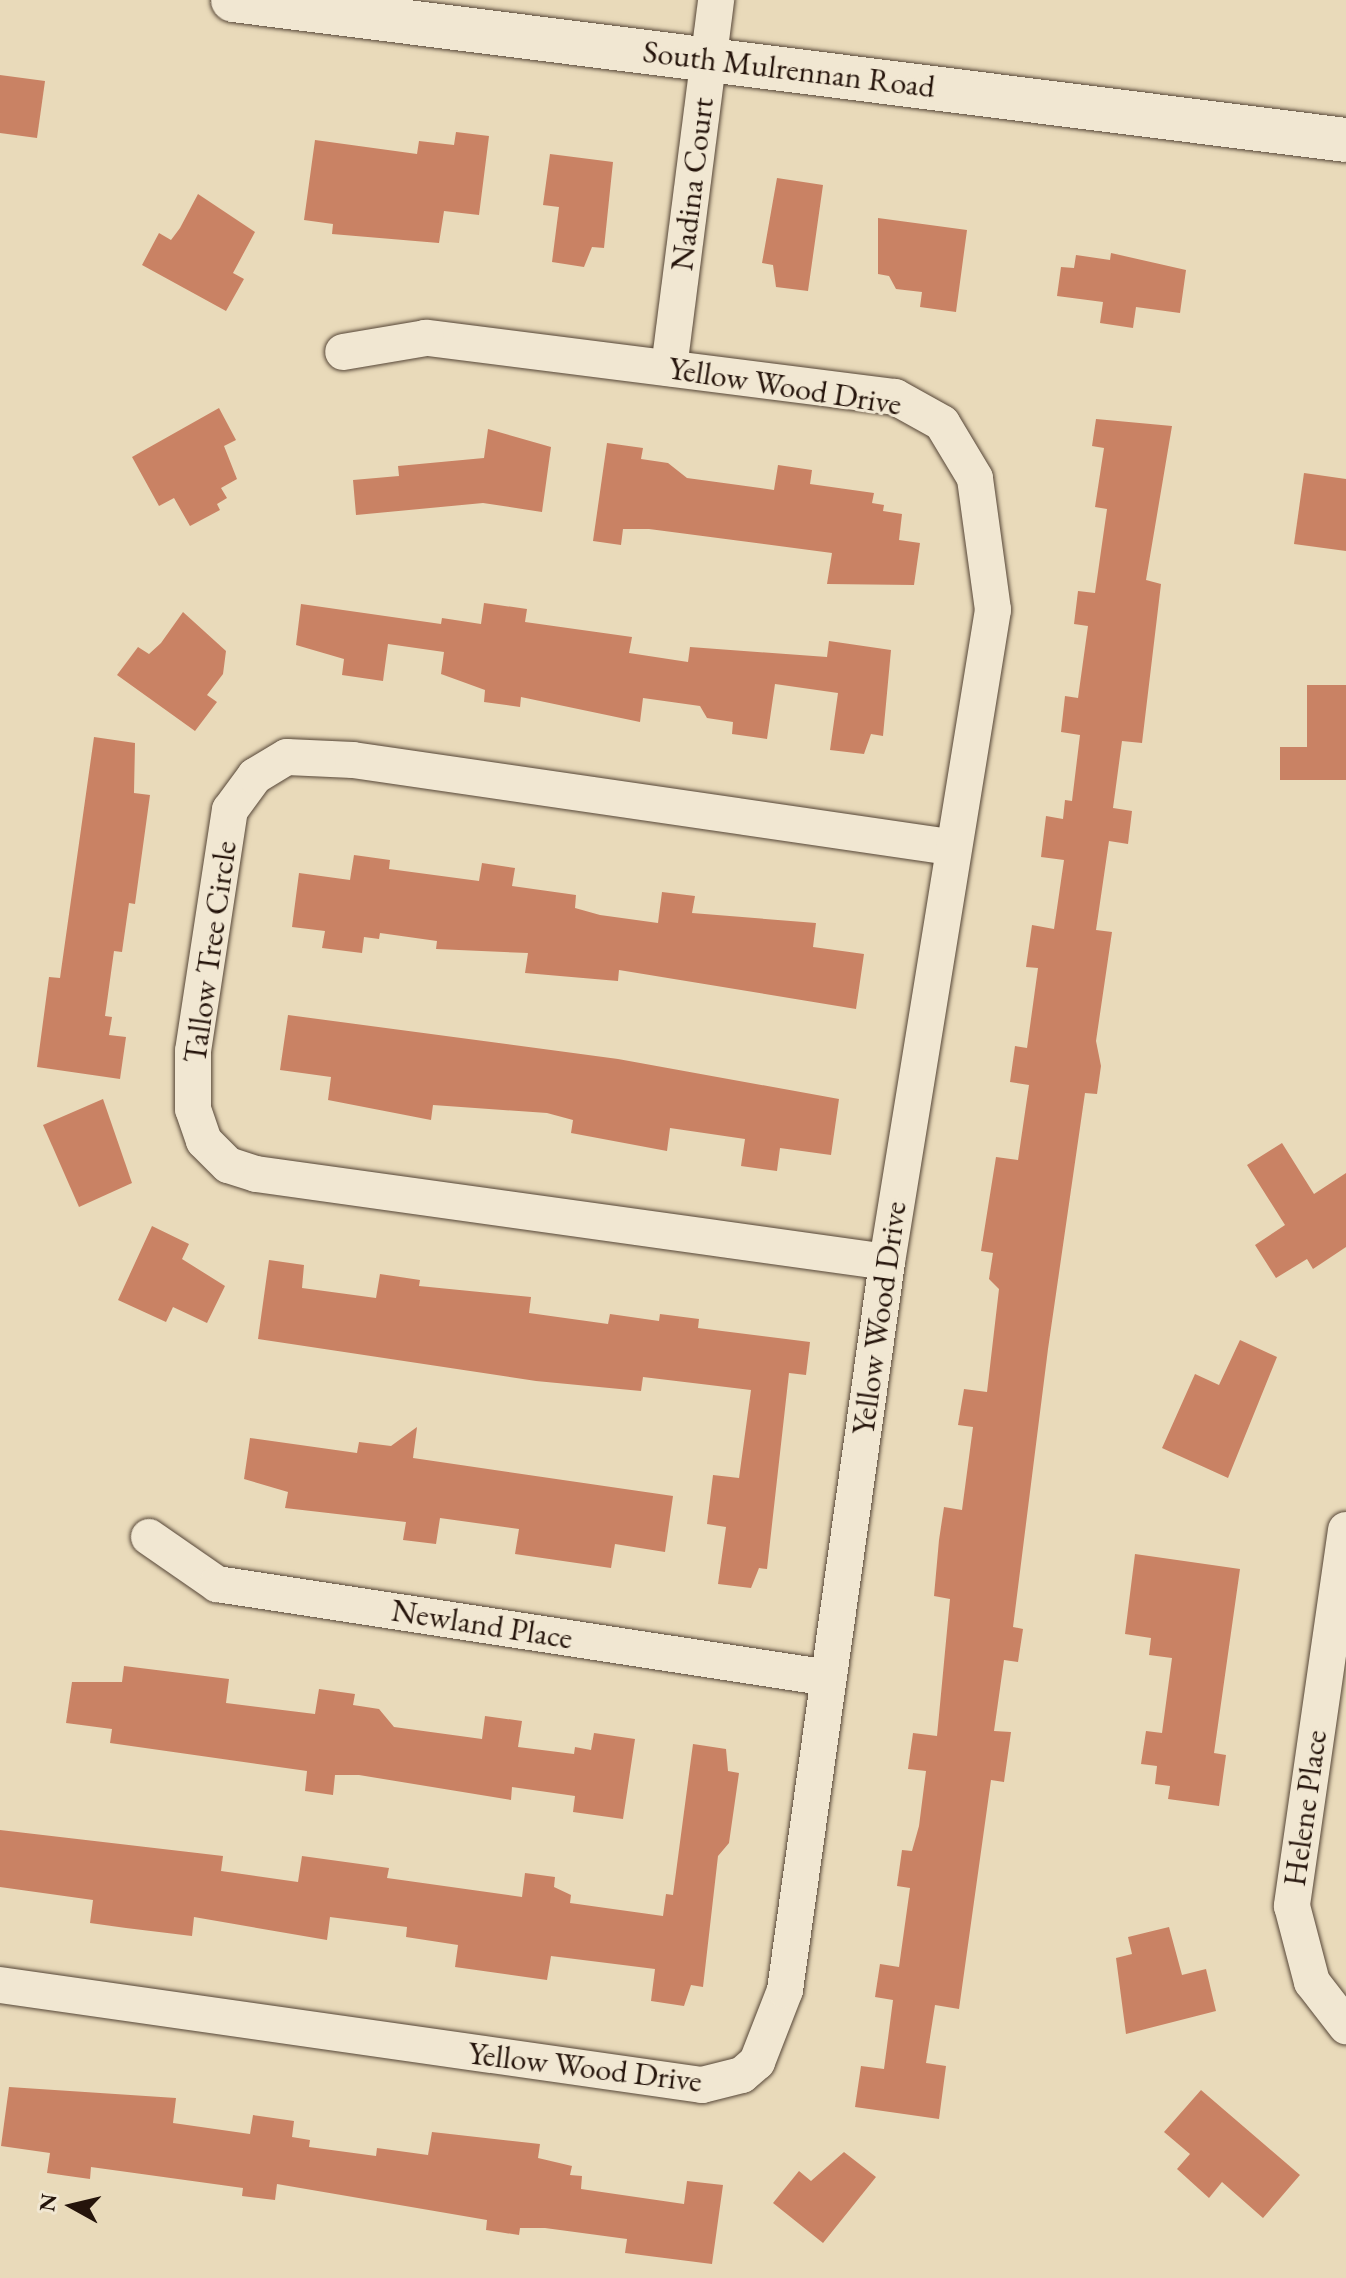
<!DOCTYPE html>
<html>
<head>
<meta charset="utf-8">
<style>
	body { margin:0 }
	#map { position:relative; width:1346px; height:2278px; overflow:hidden; background:#e9daba; font-family:"EB Garamond",serif }
	div>[style] { position:absolute }
	.building>* { inset:0; background:#c98264 }
	.roads { filter:drop-shadow(0 0 2px #564637) drop-shadow(0 0 2px #564637) }
	.minor>* { height:36px; margin:-18px; padding:0 18px; transform-origin:18px; border-radius:18px; background:#f1e7d2 }
	.tertiary>* { height:44px; margin:-22px; padding:0 22px; transform-origin:22px; border-radius:22px; background:#f1e7d2 }
	span { translate:-50% -50%; white-space:nowrap; text-align:center; line-height:1.15; -webkit-text-stroke:6px #f1e7d2; paint-order:stroke }
	.street-label { font-size:32px; color:#25140b }
	.north { position:absolute; left:32px; top:2166px; width:80px; height:80px; -webkit-text-stroke:6px #f1e7d2; paint-order:stroke; rotate:278deg; font-size:22px; font-weight:700; line-height:32px; text-align:center; color:#25140b }
	.north::after { content:''; display:block; margin:auto; width:28px; height:36px; background:#25140b; clip-path:polygon(50% 0,100% 100%,50% 72%,0 100%) }
</style>
</head>
<body>
<div id="map">
	<div class="building">
		<div style="clip-path:polygon(0 75px,45px 81px,37px 138px,0 133px)"></div>
		<div style="clip-path:polygon(456px 132px,489px 136px,479px 215px,444px 211px,439px 243px,332px 234px,333px 224px,304px 220px,315px 140px,417px 154px,419px 141px,454px 145px)"></div>
		<div style="clip-path:polygon(550px 154px,613px 162px,604px 248px,592px 247px,584px 267px,552px 262px,559px 207px,543px 205px)"></div>
		<div style="clip-path:polygon(777px 178px,823px 185px,808px 291px,776px 287px,773px 265px,762px 263px)"></div>
		<div style="clip-path:polygon(198px 194px,255px 232px,233px 273px,244px 279px,226px 311px,142px 265px,159px 233px,171px 240px,180px 228px)"></div>
		<div style="clip-path:polygon(878px 218px,967px 230px,956px 312px,920px 307px,922px 292px,896px 289px,889px 276px,878px 274px)"></div>
		<div style="clip-path:polygon(1111px 253px,1186px 270px,1180px 313px,1136px 307px,1133px 328px,1100px 323px,1103px 302px,1057px 296px,1061px 267px,1074px 268px,1076px 255px,1110px 260px)"></div>
		<div style="clip-path:polygon(219px 408px,236px 440px,224px 446px,237px 479px,221px 488px,227px 498px,217px 504px,220px 510px,190px 526px,174px 498px,159px 506px,132px 457px)"></div>
		<div style="clip-path:polygon(1096px 419px,1172px 426px,1146px 580px,1161px 584px,1142px 743px,1122px 741px,1113px 808px,1132px 811px,1128px 844px,1109px 841px,1096px 930px,1112px 932px,1096px 1041px,1101px 1066px,1097px 1094px,1085px 1093px,1048px 1349px,1013px 1627px,1023px 1629px,1018px 1662px,1004px 1660px,994px 1731px,1011px 1732px,1004px 1782px,991px 1780px,959px 2009px,935px 2005px,926px 2063px,946px 2066px,939px 2119px,855px 2107px,861px 2066px,884px 2069px,893px 2000px,875px 1997px,880px 1964px,899px 1967px,910px 1888px,897px 1886px,902px 1850px,912px 1851px,919px 1826px,926px 1771px,908px 1769px,913px 1733px,937px 1736px,950px 1599px,934px 1596px,939px 1540px,944px 1507px,962px 1510px,973px 1427px,958px 1425px,964px 1389px,987px 1392px,999px 1289px,989px 1279px,993px 1253px,981px 1251px,996px 1157px,1018px 1160px,1029px 1085px,1010px 1082px,1015px 1046px,1027px 1048px,1038px 968px,1026px 967px,1032px 925px,1054px 929px,1064px 860px,1041px 857px,1046px 816px,1063px 819px,1065px 800px,1072px 801px,1080px 735px,1061px 732px,1065px 696px,1078px 698px,1088px 626px,1074px 624px,1078px 591px,1095px 593px,1107px 509px,1095px 507px,1104px 448px,1092px 446px)"></div>
		<div style="clip-path:polygon(488px 429px,551px 447px,542px 512px,483px 503px,356px 515px,353px 480px,399px 476px,398px 466px,484px 458px)"></div>
		<div style="clip-path:polygon(607px 443px,643px 448px,641px 459px,668px 463px,687px 478px,774px 490px,778px 465px,812px 470px,810px 484px,874px 493px,872px 503px,884px 505px,883px 511px,902px 514px,899px 540px,920px 543px,914px 585px,827px 584px,832px 553px,649px 529px,623px 529px,621px 545px,593px 541px)"></div>
		<div style="clip-path:polygon(1304px 473px,1346px 479px,1346px 551px,1294px 544px)"></div>
		<div style="clip-path:polygon(484px 603px,527px 609px,525px 622px,632px 637px,629px 653px,688px 662px,690px 647px,827px 657px,829px 641px,891px 650px,883px 736px,871px 734px,864px 754px,830px 750px,838px 693px,775px 684px,767px 739px,732px 734px,733px 722px,707px 718px,700px 706px,643px 698px,640px 722px,521px 697px,520px 707px,484px 702px,485px 690px,441px 674px,444px 652px,388px 644px,383px 681px,342px 675px,344px 659px,296px 645px,301px 604px,441px 624px,442px 618px,481px 624px)"></div>
		<div style="clip-path:polygon(183px 612px,226px 651px,223px 674px,207px 695px,217px 702px,195px 731px,117px 675px,138px 647px,149px 654px,161px 643px)"></div>
		<div style="clip-path:polygon(1307px 685px,1346px 685px,1346px 780px,1280px 780px,1280px 747px,1307px 747px)"></div>
		<div style="clip-path:polygon(94px 737px,135px 743px,134px 793px,150px 795px,135px 904px,129px 903px,122px 952px,114px 951px,105px 1016px,112px 1017px,109px 1035px,126px 1037px,120px 1079px,37px 1067px,49px 977px,60px 978px)"></div>
		<div style="clip-path:polygon(354px 855px,390px 860px,389px 869px,479px 881px,482px 863px,515px 868px,512px 886px,576px 895px,575px 908px,600px 915px,658px 923px,662px 892px,695px 896px,692px 913px,816px 923px,813px 947px,864px 954px,856px 1009px,619px 970px,618px 981px,525px 973px,528px 953px,436px 949px,437px 941px,380px 933px,379px 939px,364px 937px,362px 953px,322px 948px,325px 931px,292px 927px,299px 873px,350px 880px)"></div>
		<div style="clip-path:polygon(288px 1015px,618px 1059px,839px 1099px,831px 1155px,780px 1148px,777px 1171px,741px 1166px,745px 1139px,670px 1128px,667px 1151px,571px 1133px,573px 1120px,547px 1113px,433px 1105px,431px 1120px,328px 1100px,331px 1077px,280px 1070px)"></div>
		<div style="clip-path:polygon(103px 1099px,132px 1183px,79px 1207px,43px 1125px)"></div>
		<div style="clip-path:polygon(1282px 1143px,1314px 1194px,1346px 1173px,1346px 1247px,1313px 1269px,1307px 1259px,1276px 1278px,1255px 1245px,1285px 1225px,1247px 1165px)"></div>
		<div style="clip-path:polygon(152px 1226px,189px 1244px,182px 1259px,225px 1286px,207px 1323px,173px 1307px,166px 1322px,118px 1300px)"></div>
		<div style="clip-path:polygon(269px 1260px,304px 1265px,302px 1288px,376px 1298px,380px 1274px,420px 1280px,419px 1286px,531px 1297px,529px 1313px,608px 1324px,610px 1314px,659px 1321px,660px 1314px,699px 1319px,698px 1328px,810px 1342px,806px 1375px,789px 1373px,767px 1569px,759px 1568px,751px 1588px,718px 1584px,726px 1527px,707px 1524px,713px 1475px,739px 1478px,751px 1390px,643px 1377px,641px 1391px,536px 1381px,258px 1339px)"></div>
		<div style="clip-path:polygon(1240px 1340px,1277px 1357px,1228px 1478px,1162px 1448px,1195px 1374px,1219px 1385px)"></div>
		<div style="clip-path:polygon(417px 1427px,413px 1458px,673px 1496px,665px 1552px,615px 1544px,611px 1568px,515px 1554px,519px 1529px,440px 1518px,436px 1544px,403px 1540px,406px 1522px,285px 1508px,288px 1492px,244px 1479px,250px 1438px,357px 1453px,359px 1442px,391px 1446px)"></div>
		<div style="clip-path:polygon(1135px 1554px,1240px 1569px,1214px 1753px,1226px 1755px,1219px 1806px,1168px 1799px,1170px 1786px,1155px 1784px,1157px 1766px,1141px 1764px,1146px 1731px,1162px 1733px,1172px 1658px,1149px 1655px,1151px 1638px,1125px 1634px)"></div>
		<div style="clip-path:polygon(124px 1666px,229px 1679px,226px 1703px,315px 1714px,319px 1689px,355px 1694px,353px 1705px,379px 1709px,394px 1727px,482px 1739px,485px 1716px,522px 1721px,518px 1747px,574px 1754px,575px 1747px,591px 1750px,594px 1733px,635px 1739px,623px 1819px,573px 1812px,575px 1796px,512px 1787px,511px 1800px,359px 1775px,335px 1775px,333px 1795px,305px 1791px,307px 1771px,110px 1743px,112px 1729px,66px 1723px,72px 1682px,122px 1682px)"></div>
		<div style="clip-path:polygon(693px 1744px,726px 1749px,728px 1771px,739px 1773px,729px 1843px,718px 1856px,703px 1987px,691px 1985px,684px 2006px,651px 2001px,655px 1969px,551px 1956px,547px 1980px,455px 1967px,458px 1945px,406px 1937px,407px 1927px,330px 1917px,327px 1940px,194px 1917px,192px 1936px,126px 1928px,90px 1923px,93px 1900px,0 1887px,0 1830px,223px 1856px,221px 1871px,298px 1882px,302px 1856px,389px 1868px,387px 1878px,522px 1897px,525px 1873px,555px 1877px,554px 1887px,571px 1895px,570px 1903px,663px 1916px,666px 1894px,673px 1895px)"></div>
		<div style="clip-path:polygon(1169px 1927px,1182px 1975px,1206px 1969px,1216px 2011px,1126px 2034px,1116px 1958px,1132px 1954px,1128px 1937px)"></div>
		<div style="clip-path:polygon(9px 2087px,176px 2098px,173px 2123px,250px 2134px,253px 2115px,294px 2121px,292px 2137px,310px 2140px,309px 2147px,376px 2156px,377px 2148px,428px 2155px,432px 2132px,540px 2144px,538px 2158px,572px 2166px,570px 2175px,582px 2176px,581px 2189px,684px 2204px,687px 2181px,723px 2185px,712px 2264px,625px 2253px,627px 2239px,545px 2228px,520px 2228px,519px 2235px,486px 2230px,487px 2220px,277px 2184px,275px 2200px,242px 2196px,243px 2188px,91px 2167px,90px 2179px,47px 2173px,50px 2153px,1px 2146px)"></div>
		<div style="clip-path:polygon(1201px 2090px,1300px 2175px,1263px 2218px,1222px 2182px,1209px 2198px,1177px 2169px,1190px 2154px,1164px 2132px)"></div>
		<div style="clip-path:polygon(844px 2152px,876px 2177px,823px 2243px,773px 2203px,799px 2171px,811px 2181px)"></div>
	</div>
	<div class="roads">
		<div class="minor">
			<div style="left:669px;top:368px;width:371px;rotate:-82.7deg"></div>
			<div style="left:887px;top:1262px;width:637px;rotate:-172.06deg"></div>
			<div style="left:256px;top:1174px;width:29px;rotate:-162deg"></div>
			<div style="left:228px;top:1165px;width:34px;rotate:-135deg"></div>
			<div style="left:204px;top:1141px;width:34px;rotate:-109deg"></div>
			<div style="left:193px;top:1109px;width:58px;rotate:-90deg"></div>
			<div style="left:193px;top:1051px;width:244px;rotate:-81.3deg"></div>
			<div style="left:230px;top:810px;width:42px;rotate:-53.7deg"></div>
			<div style="left:255px;top:776px;width:37px;rotate:-31deg"></div>
			<div style="left:287px;top:757px;width:66px;rotate:2.6deg"></div>
			<div style="left:353px;top:760px;width:603px;rotate:8.29deg"></div>
			<div style="left:1346px;top:1530px;width:380px;rotate:98.2deg"></div>
			<div style="left:1292px;top:1906px;width:79px;rotate:75.3deg"></div>
			<div style="left:1312px;top:1982px;width:56px;rotate:52.3deg"></div>
			<div style="left:149px;top:1537px;width:83px;rotate:34.7deg"></div>
			<div style="left:217px;top:1584px;width:619px;rotate:8.73deg"></div>
			<div style="left:0;top:1985px;width:709px;rotate:8.11deg"></div>
			<div style="left:702px;top:2085px;width:41px;rotate:-14deg"></div>
			<div style="left:742px;top:2075px;width:20px;rotate:-41deg"></div>
			<div style="left:757px;top:2062px;width:77px;rotate:-68.7deg"></div>
			<div style="left:785px;top:1990px;width:735px;rotate:-82.02deg"></div>
			<div style="left:887px;top:1262px;width:661px;rotate:-80.77deg"></div>
			<div style="left:993px;top:610px;width:133px;rotate:-97.8deg"></div>
			<div style="left:975px;top:478px;width:64px;rotate:-121deg"></div>
			<div style="left:942px;top:423px;width:54px;rotate:-151deg"></div>
			<div style="left:895px;top:397px;width:473px;rotate:-172.8deg"></div>
			<div style="left:426px;top:338px;width:84px;rotate:170.4deg"></div>
		</div>
		<div class="tertiary">
			<div style="left:233px;top:0;width:1122px;rotate:7.17deg"></div>
		</div>
	</div>
	<div class="street-label">
		<span style="left:789px;top:69px;rotate:7deg">South Mulrennan Road</span>
		<span style="left:692px;top:184px;rotate:-83deg">Nadina Court</span>
		<span style="left:785px;top:386px;rotate:9deg">Yellow Wood Drive</span>
		<span style="left:210px;top:952px;rotate:-82deg">Tallow Tree Circle</span>
		<span style="left:879px;top:1318px;rotate:-82deg">Yellow Wood Drive</span>
		<span style="left:482px;top:1624px;rotate:9deg">Newland Place</span>
		<span style="left:1305px;top:1808px;rotate:-82deg">Helene Place</span>
		<span style="left:585px;top:2067px;rotate:7deg">Yellow Wood Drive</span>
	</div>
	<div class="north">N</div>
</div>
</body>
</html>
